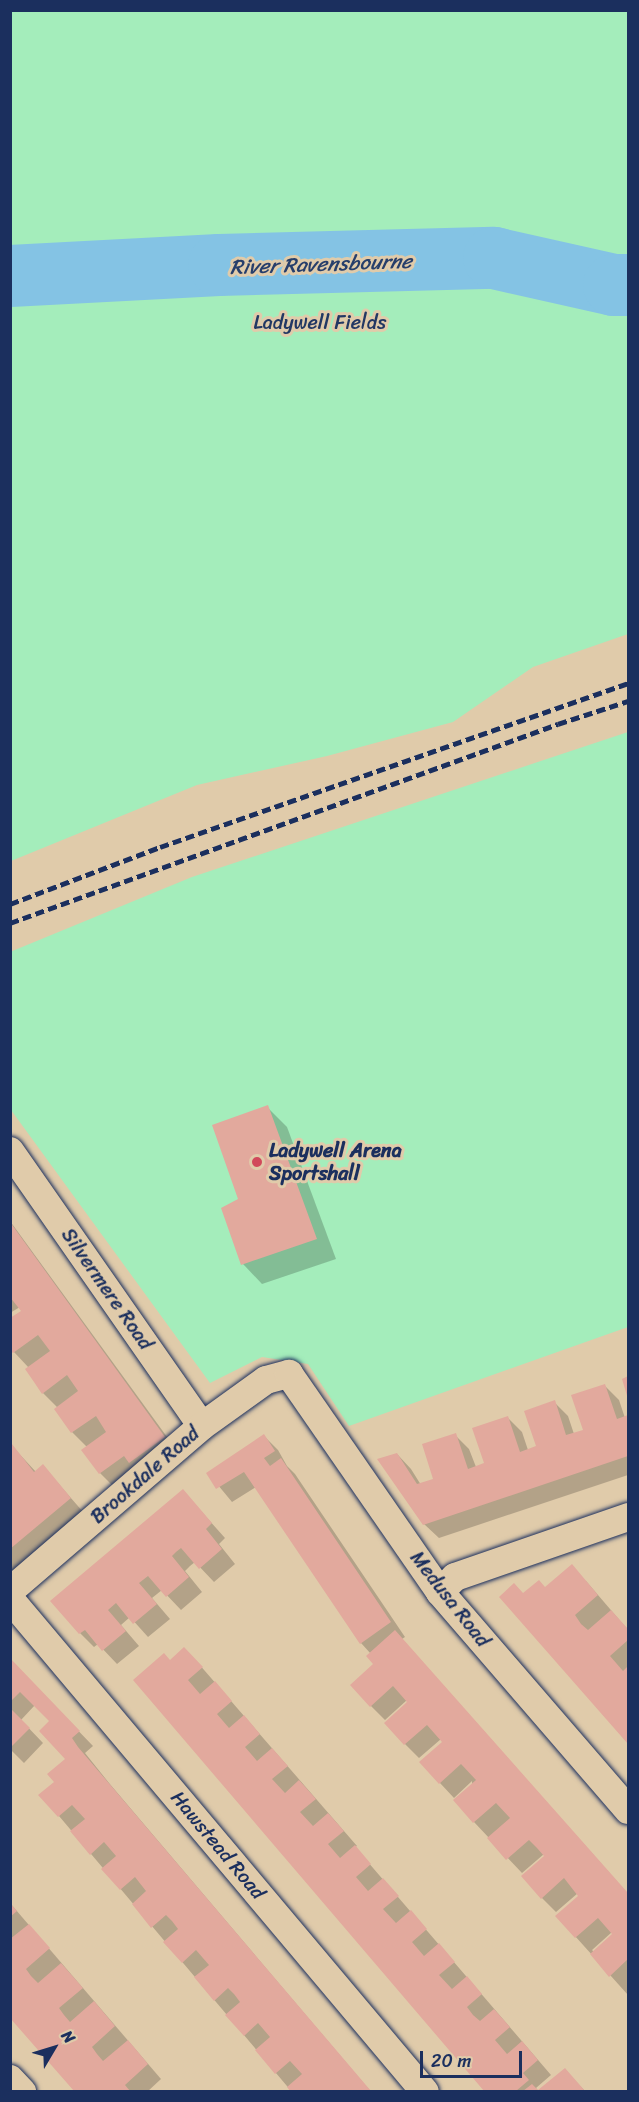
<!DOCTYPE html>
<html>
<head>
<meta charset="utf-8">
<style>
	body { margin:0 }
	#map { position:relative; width:639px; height:2102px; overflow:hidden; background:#e0cbaa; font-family:Sriracha,sans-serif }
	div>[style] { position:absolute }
	.green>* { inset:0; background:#a4edbb }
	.shadow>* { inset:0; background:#0003 }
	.river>* { height:62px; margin:-31px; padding:0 31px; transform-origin:31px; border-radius:31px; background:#84c3e4 }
	.building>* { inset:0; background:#e2a99d }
	.roads { filter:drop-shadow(0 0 2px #1b2f5e) drop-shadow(0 0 2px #1b2f5e) }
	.street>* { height:28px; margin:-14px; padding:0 14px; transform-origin:14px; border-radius:14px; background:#e0cbaa }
	.rail>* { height:4.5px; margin-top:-2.25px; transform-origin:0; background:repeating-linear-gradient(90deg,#1b2f5e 0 9px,transparent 0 13.5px) }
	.dots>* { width:16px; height:16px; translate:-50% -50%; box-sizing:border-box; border:3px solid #e0cbaa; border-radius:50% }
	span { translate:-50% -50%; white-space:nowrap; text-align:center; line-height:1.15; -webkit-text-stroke:6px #e0cbaa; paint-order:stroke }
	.park-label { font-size:20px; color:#223863 }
	.poi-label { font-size:20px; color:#1b2f5e; font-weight:700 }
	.left { translate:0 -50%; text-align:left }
	.street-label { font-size:20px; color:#1b2f5e }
	.water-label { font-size:21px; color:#263e6b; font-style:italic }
	.frame { position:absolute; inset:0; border:12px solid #1b2f5e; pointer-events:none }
	.north { position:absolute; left:24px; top:2018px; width:60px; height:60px; -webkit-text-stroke:4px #e0cbaa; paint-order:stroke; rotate:52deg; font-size:16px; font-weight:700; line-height:24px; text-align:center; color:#1b2f5e }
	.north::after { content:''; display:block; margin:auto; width:21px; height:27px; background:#1b2f5e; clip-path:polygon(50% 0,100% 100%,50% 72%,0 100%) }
	.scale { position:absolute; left:420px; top:2051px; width:102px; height:27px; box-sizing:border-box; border:3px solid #1b2f5e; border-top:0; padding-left:8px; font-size:18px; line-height:21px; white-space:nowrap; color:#1b2f5e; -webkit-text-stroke:4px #e0cbaa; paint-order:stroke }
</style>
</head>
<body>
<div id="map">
	<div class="green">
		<div style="clip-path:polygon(11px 10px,628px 11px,628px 634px,533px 667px,453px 722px,327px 756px,197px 785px,11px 861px)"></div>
		<div style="clip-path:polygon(628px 732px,628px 1327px,349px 1426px,308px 1364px,262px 1357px,210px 1383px,11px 1110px,10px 952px,192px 877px)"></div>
	</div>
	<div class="shadow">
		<div style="clip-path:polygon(267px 1107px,287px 1127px,336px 1259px,262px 1284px,243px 1264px,240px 1199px)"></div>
		<div style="clip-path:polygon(10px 1221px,178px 1452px,114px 1487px,100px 1473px,87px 1447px,72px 1432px,56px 1410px,58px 1408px,43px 1393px,29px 1368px,14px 1352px,23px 1311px,20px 1307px,10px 1313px)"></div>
		<div style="clip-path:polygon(605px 1386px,619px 1400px,625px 1418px,628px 1417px,628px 1475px,439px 1538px,424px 1524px,397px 1454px,411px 1469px,421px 1485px,435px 1480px,455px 1435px,469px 1449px,476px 1467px,486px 1464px,508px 1418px,522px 1432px,528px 1450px,538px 1447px,554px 1402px,568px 1416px,574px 1434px,585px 1431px)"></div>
		<div style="clip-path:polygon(evenodd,264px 1436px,278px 1450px,287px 1466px,295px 1474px,405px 1637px,402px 1639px,628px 1894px,628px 1995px,557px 1916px,580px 1896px,578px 1893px,556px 1912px,542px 1898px,546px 1856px,544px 1854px,522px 1873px,474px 1822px,472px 1781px,454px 1798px,440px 1783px,444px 1742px,441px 1739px,419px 1758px,405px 1744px,407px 1700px,385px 1720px,371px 1706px,375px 1664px,371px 1654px,361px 1643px,256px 1487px,232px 1502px,208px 1473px,264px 1436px,612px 1932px,615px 1934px,594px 1952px,592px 1950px,612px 1932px)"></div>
		<div style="clip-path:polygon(12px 1446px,36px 1472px,43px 1466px,84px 1513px,10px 1574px)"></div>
		<div style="clip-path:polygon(183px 1491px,225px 1538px,219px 1544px,235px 1564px,214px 1582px,195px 1562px,190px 1566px,185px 1571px,202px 1592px,181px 1610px,162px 1590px,152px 1598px,170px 1619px,148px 1637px,130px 1617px,121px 1625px,139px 1646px,117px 1664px,98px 1644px,94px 1647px,80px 1633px)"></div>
		<div style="clip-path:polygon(586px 1581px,628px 1630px,628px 1743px,501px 1597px,524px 1595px)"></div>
		<div style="clip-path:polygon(10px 1660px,93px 1746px,85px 1753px,109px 1783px,371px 2092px,292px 2092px,59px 1816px,56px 1782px,67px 1759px,51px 1721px,35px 1705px,21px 1720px,43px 1743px,24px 1763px,10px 1749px)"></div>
		<div style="clip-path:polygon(170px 1662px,198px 1663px,357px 1846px,355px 1847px,551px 2075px,536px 2088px,539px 2092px,486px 2092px,135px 1680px)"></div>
		<div style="clip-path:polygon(10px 1903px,161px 2079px,147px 2092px,76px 2092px,10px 2016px)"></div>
		<div style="clip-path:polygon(565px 2070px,586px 2092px,539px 2092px)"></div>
	</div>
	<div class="river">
		<div style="left:10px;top:276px;width:209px;rotate:-3deg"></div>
		<div style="left:219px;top:265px;width:275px;rotate:-1.5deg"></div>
		<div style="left:494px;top:258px;width:123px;rotate:12.7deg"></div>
		<div style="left:614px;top:285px;width:14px"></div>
	</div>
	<div class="building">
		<div style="clip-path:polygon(268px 1105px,317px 1239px,241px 1265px,221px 1208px,238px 1199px,212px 1125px)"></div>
		<div style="clip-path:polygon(10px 1222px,165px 1437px,129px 1463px,124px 1456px,99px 1474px,81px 1450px,106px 1432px,96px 1416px,71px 1433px,54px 1409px,78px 1391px,67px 1375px,42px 1394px,34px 1382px,25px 1369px,50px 1351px,38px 1335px,13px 1353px,10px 1350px,10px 1318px,21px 1311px,10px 1297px)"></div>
		<div style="clip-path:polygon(628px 1376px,628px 1399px,622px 1379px)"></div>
		<div style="clip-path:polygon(605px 1384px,617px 1419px,628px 1415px,628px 1456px,423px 1525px,377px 1459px,397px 1453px,417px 1484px,433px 1479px,422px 1444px,456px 1433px,468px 1469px,484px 1463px,472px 1428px,508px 1416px,520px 1452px,536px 1446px,524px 1411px,555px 1400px,566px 1435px,583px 1430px,571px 1395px)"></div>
		<div style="clip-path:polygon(264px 1434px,275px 1451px,264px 1458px,270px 1466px,281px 1458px,391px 1622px,360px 1644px,244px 1472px,216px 1489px,206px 1473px)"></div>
		<div style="clip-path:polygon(12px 1444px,34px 1472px,43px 1464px,71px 1498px,10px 1549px)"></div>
		<div style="clip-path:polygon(183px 1489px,212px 1523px,206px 1529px,222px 1549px,199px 1569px,181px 1548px,176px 1552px,172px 1556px,189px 1577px,166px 1597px,148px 1576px,139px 1583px,157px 1604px,133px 1624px,116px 1603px,108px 1610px,126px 1631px,102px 1651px,85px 1630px,79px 1634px,50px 1601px)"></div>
		<div style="clip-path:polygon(572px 1564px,598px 1595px,575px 1615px,581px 1624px,588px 1630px,611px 1610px,628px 1629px,628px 1640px,610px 1656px,623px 1671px,628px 1666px,628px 1744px,499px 1597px,514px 1583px,523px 1593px,539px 1580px,545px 1587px)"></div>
		<div style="clip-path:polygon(395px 1630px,628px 1893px,628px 1959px,609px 1977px,590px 1954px,612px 1934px,598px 1918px,575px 1938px,555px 1916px,578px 1896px,564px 1878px,541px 1899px,521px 1876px,544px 1856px,537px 1848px,529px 1840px,506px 1860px,487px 1838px,510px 1818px,496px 1803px,473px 1823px,453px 1800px,476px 1780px,461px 1764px,439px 1784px,419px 1762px,442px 1742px,427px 1725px,404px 1745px,384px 1723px,407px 1702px,393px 1686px,370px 1707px,350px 1685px,373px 1664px,366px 1656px)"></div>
		<div style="clip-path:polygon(184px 1647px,203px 1667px,188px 1680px,200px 1694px,215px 1681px,232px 1701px,217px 1714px,229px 1728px,244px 1715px,260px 1734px,245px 1747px,257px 1761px,272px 1748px,288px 1766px,272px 1779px,285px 1793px,299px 1780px,316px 1799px,300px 1812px,313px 1826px,328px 1813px,344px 1831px,328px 1844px,340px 1858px,355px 1845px,371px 1864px,356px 1877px,368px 1891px,383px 1878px,399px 1896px,383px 1909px,396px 1923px,411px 1910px,427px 1929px,412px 1942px,424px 1956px,439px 1943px,455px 1962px,439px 1975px,452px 1989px,467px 1976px,482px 1994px,467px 2007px,473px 2015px,480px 2021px,494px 2009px,510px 2027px,495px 2040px,507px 2054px,522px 2041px,538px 2060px,523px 2073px,529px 2080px,516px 2091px,484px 2091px,133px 1680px,164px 1653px,170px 1660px)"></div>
		<div style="clip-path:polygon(10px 1658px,80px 1731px,72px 1738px,78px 1747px,371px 2091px,290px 2091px,287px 2087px,302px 2074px,290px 2061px,275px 2074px,255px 2050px,270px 2037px,258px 2023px,244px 2036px,225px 2015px,240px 2002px,234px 1994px,228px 1988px,214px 2001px,194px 1977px,209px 1965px,196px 1950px,182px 1963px,163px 1942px,178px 1929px,172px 1921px,166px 1915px,151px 1928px,132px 1904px,146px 1891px,135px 1877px,120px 1890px,101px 1869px,116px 1856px,104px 1842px,90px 1855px,70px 1831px,85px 1819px,72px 1805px,58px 1817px,38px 1795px,54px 1782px,47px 1774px,65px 1759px,39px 1731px,49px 1721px,20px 1692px,10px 1702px)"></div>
		<div style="clip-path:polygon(10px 1708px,30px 1728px,10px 1748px)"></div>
		<div style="clip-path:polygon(10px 1903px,17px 1911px,10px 1917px)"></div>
		<div style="clip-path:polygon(29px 1924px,50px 1948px,26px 1969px,31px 1976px,38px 1983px,61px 1963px,83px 1988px,59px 2008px,64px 2015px,70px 2022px,94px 2001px,115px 2026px,92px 2047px,97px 2054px,103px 2061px,128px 2040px,148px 2064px,125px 2085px,130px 2091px,74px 2091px,10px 2018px,10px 1939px)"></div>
		<div style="clip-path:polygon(565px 2068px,585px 2091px,523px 2091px,532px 2084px,538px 2090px)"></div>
	</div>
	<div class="roads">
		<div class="street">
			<div style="left:10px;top:1151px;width:335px;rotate:55.1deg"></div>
			<div style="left:10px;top:1591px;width:253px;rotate:-40.7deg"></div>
			<div style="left:202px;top:1426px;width:79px;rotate:-35.7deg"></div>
			<div style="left:266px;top:1380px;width:24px;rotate:-15deg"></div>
			<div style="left:289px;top:1374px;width:265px;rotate:55.3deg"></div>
			<div style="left:440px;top:1592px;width:288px;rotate:49.2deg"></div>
			<div style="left:440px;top:1592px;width:21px;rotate:-45deg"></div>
			<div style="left:455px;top:1577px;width:183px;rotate:-19.1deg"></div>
			<div style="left:10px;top:1599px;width:644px;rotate:49.91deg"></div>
			<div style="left:10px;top:2079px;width:18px;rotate:47deg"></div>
		</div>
	</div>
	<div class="rail">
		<div style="left:10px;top:904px;width:160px;rotate:-20.8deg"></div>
		<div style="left:160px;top:847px;width:496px;rotate:-19.3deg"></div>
		<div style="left:10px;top:923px;width:583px;rotate:-19.96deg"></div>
		<div style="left:558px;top:724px;width:74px;rotate:-18.2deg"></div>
	</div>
	<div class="dots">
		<div style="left:257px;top:1162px;background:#d1495b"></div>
	</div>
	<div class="park-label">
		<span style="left:320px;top:322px">Ladywell Fields</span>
	</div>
	<div class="poi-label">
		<span class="left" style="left:269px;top:1162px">Ladywell Arena<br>Sportshall</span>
	</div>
	<div class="street-label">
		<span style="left:107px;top:1289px;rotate:55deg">Silvermere Road</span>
		<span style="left:145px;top:1475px;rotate:-41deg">Brookdale Road</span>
		<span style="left:450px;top:1599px;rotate:52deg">Medusa Road</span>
		<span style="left:218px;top:1845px;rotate:50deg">Hawstead Road</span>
	</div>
	<div class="water-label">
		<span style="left:321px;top:264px;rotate:-2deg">River Ravensbourne</span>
	</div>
	<div class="frame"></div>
	<div class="north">N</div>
	<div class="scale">20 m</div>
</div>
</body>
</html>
